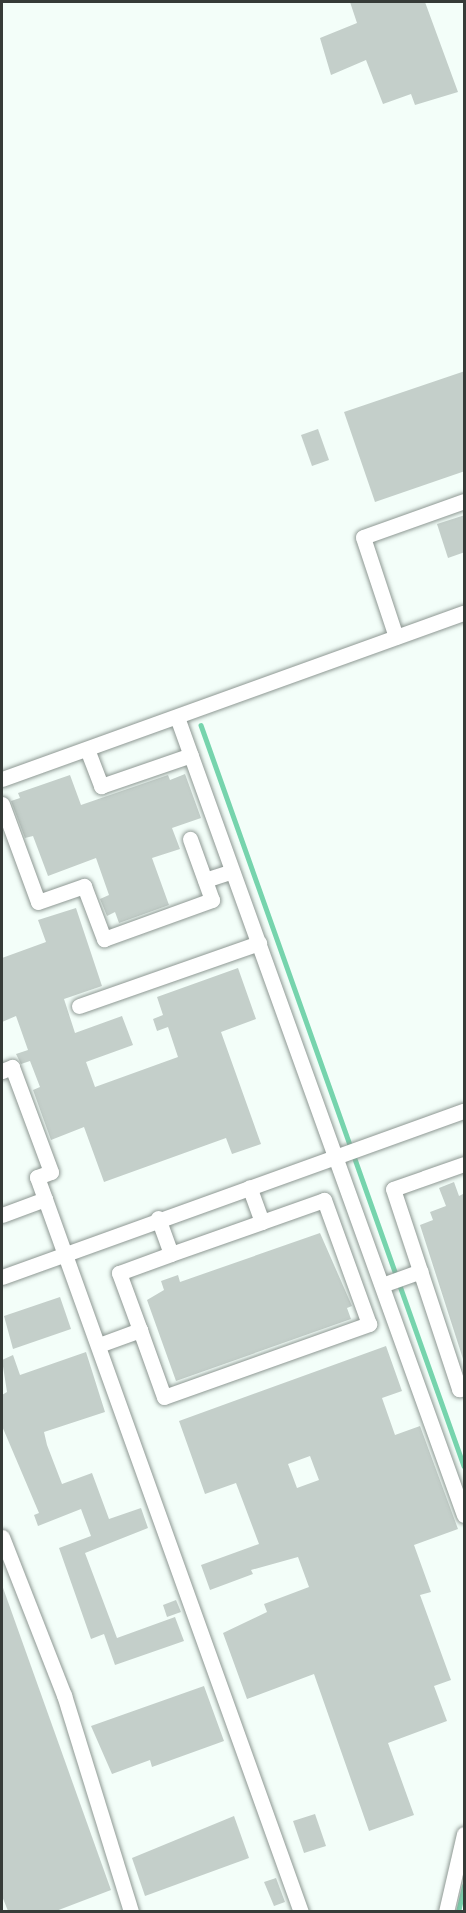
<!DOCTYPE html>
<html>
<head>
<meta charset="utf-8">
<style>
	body { margin:0 }
	#map { position:relative; width:466px; height:1913px; overflow:hidden; background:#f3fef9; font-family:Overpass,sans-serif }
	div>[style] { position:absolute }
	.stream>* { height:4.5px; margin:-2.25px; padding:0 2.25px; transform-origin:2.25px; border-radius:2.25px; background:#76d4ad }
	.building>* { inset:0; background:#c4cfca }
	.roads { filter:drop-shadow(0 0 2px #8e9893) drop-shadow(0 0 2px #8e9893) }
	.minor>* { height:15px; margin:-7.5px; padding:0 7.5px; transform-origin:7.5px; border-radius:7.5px; background:#fff }
	span { translate:-50% -50%; white-space:nowrap; text-align:center; line-height:1.15; -webkit-text-stroke:5px #fff; paint-order:stroke }
	.frame { position:absolute; inset:0; border:3px solid #363b38; pointer-events:none }
</style>
</head>
<body>
<div id="map">
	<div class="stream">
		<div style="left:201px;top:725px;width:786px;rotate:70.46deg"></div>
		<div style="left:458px;top:1912px;width:27px;rotate:-77deg"></div>
	</div>
	<div class="building">
		<div style="clip-path:polygon(350px 2px,425px 2px,458px 92px,415px 105px,411px 94px,383px 104px,366px 60px,331px 75px,320px 38px,357px 23px)"></div>
		<div style="clip-path:polygon(465px 371px,465px 471px,375px 502px,344px 412px)"></div>
		<div style="clip-path:polygon(318px 429px,329px 460px,312px 466px,301px 435px)"></div>
		<div style="clip-path:polygon(465px 515px,465px 552px,448px 558px,437px 524px)"></div>
		<div style="clip-path:polygon(185px 774px,201px 818px,172px 828px,180px 849px,152px 858px,169px 905px,119px 923px,115px 912px,107px 916px,100px 899px,109px 895px,96px 858px,48px 876px,33px 836px,25px 838px,11px 801px,20px 798px,18px 793px,70px 775px,81px 805px,168px 775px,170px 780px)"></div>
		<div style="clip-path:polygon(76px 908px,102px 986px,64px 999px,75px 1033px,122px 1016px,133px 1045px,86px 1062px,95px 1087px,178px 1057px,168px 1027px,157px 1031px,153px 1019px,163px 1015px,157px 997px,238px 968px,256px 1019px,221px 1032px,261px 1144px,232px 1154px,226px 1138px,104px 1182px,84px 1127px,51px 1140px,33px 1090px,40px 1087px,30px 1061px,21px 1064px,16px 1054px,28px 1050px,16px 1016px,2px 1022px,2px 958px,46px 942px,38px 920px)"></div>
		<div style="clip-path:polygon(454px 1182px,459px 1196px,465px 1193px,463px 1359px,420px 1225px,433px 1220px,430px 1212px,446px 1206px,439px 1188px)"></div>
		<div style="clip-path:polygon(320px 1233px,352px 1306px,347px 1308px,351px 1319px,176px 1381px,147px 1300px,164px 1290px,161px 1281px,178px 1275px,180px 1282px)"></div>
		<div style="clip-path:polygon(60px 1297px,71px 1329px,13px 1349px,4px 1316px)"></div>
		<div style="clip-path:polygon(evenodd,386px 1346px,402px 1391px,382px 1398px,395px 1435px,420px 1426px,458px 1529px,414px 1545px,431px 1592px,420px 1595px,451px 1680px,434px 1686px,447px 1721px,388px 1743px,414px 1815px,369px 1831px,314px 1674px,247px 1699px,223px 1633px,267px 1612px,264px 1604px,309px 1587px,298px 1557px,251px 1570px,253px 1574px,210px 1590px,201px 1565px,259px 1544px,236px 1483px,205px 1494px,179px 1421px,386px 1346px,310px 1456px,319px 1480px,297px 1488px,288px 1464px,310px 1456px)"></div>
		<div style="clip-path:polygon(86px 1352px,105px 1412px,44px 1432px,47px 1445px,62px 1484px,92px 1473px,109px 1519px,141px 1508px,148px 1528px,85px 1553px,117px 1638px,175px 1617px,184px 1641px,115px 1665px,104px 1634px,91px 1639px,59px 1548px,91px 1536px,81px 1509px,38px 1526px,34px 1515px,39px 1513px,2px 1426px,2px 1395px,7px 1392px,2px 1360px,13px 1355px,20px 1375px)"></div>
		<div style="clip-path:polygon(2px 1585px,111px 1890px,56px 1911px,8px 1911px,2px 1896px)"></div>
		<div style="clip-path:polygon(176px 1600px,181px 1612px,167px 1617px,163px 1605px)"></div>
		<div style="clip-path:polygon(204px 1686px,224px 1741px,152px 1767px,150px 1760px,112px 1774px,91px 1726px)"></div>
		<div style="clip-path:polygon(315px 1814px,326px 1846px,304px 1853px,293px 1821px)"></div>
		<div style="clip-path:polygon(234px 1816px,249px 1858px,145px 1896px,132px 1858px)"></div>
		<div style="clip-path:polygon(276px 1878px,285px 1902px,274px 1906px,264px 1882px)"></div>
	</div>
	<div class="roads">
		<div class="minor">
			<div style="left:396px;top:637px;width:105px;rotate:-108.3deg"></div>
			<div style="left:363px;top:537px;width:107px;rotate:-19.6deg"></div>
			<div style="left:177px;top:717px;width:848px;rotate:70.22deg"></div>
			<div style="left:87px;top:749px;width:40px;rotate:69deg"></div>
			<div style="left:101px;top:786px;width:95px;rotate:-19deg"></div>
			<div style="left:2px;top:779px;width:491px;rotate:-19.8deg"></div>
			<div style="left:2px;top:804px;width:104px;rotate:69.8deg"></div>
			<div style="left:38px;top:902px;width:49px;rotate:-19.2deg"></div>
			<div style="left:84px;top:886px;width:57px;rotate:69.3deg"></div>
			<div style="left:104px;top:939px;width:115px;rotate:-19.9deg"></div>
			<div style="left:212px;top:900px;width:65px;rotate:-109.8deg"></div>
			<div style="left:205px;top:880px;width:28px;rotate:-18deg"></div>
			<div style="left:79px;top:1006px;width:191px;rotate:-19.3deg"></div>
			<div style="left:2px;top:1071px;width:11px;rotate:-22deg"></div>
			<div style="left:12px;top:1067px;width:112px;rotate:69.6deg"></div>
			<div style="left:51px;top:1172px;width:15px;rotate:160deg"></div>
			<div style="left:37px;top:1177px;width:23px;rotate:70deg"></div>
			<div style="left:464px;top:1164px;width:75px;rotate:160.6deg"></div>
			<div style="left:393px;top:1189px;width:211px;rotate:71.7deg"></div>
			<div style="left:459px;top:1389px;width:5px;rotate:-22deg"></div>
			<div style="left:2px;top:1215px;width:46px;rotate:-20.4deg"></div>
			<div style="left:45px;top:1199px;width:758px;rotate:70.25deg"></div>
			<div style="left:158px;top:1218px;width:38px;rotate:70deg"></div>
			<div style="left:171px;top:1254px;width:96px;rotate:-19.4deg"></div>
			<div style="left:262px;top:1222px;width:37px;rotate:-110deg"></div>
			<div style="left:2px;top:1277px;width:491px;rotate:-19.8deg"></div>
			<div style="left:382px;top:1285px;width:41px;rotate:-19.7deg"></div>
			<div style="left:140px;top:1330px;width:71px;rotate:70.3deg"></div>
			<div style="left:164px;top:1397px;width:218px;rotate:-19.6deg"></div>
			<div style="left:369px;top:1324px;width:132px;rotate:-109.9deg"></div>
			<div style="left:324px;top:1200px;width:66px;rotate:160.5deg"></div>
			<div style="left:99px;top:1345px;width:44px;rotate:-20.1deg"></div>
			<div style="left:140px;top:1330px;width:61px;rotate:-110.2deg"></div>
			<div style="left:119px;top:1273px;width:55px;rotate:-20.1deg"></div>
			<div style="left:2px;top:1537px;width:170px;rotate:68.6deg"></div>
			<div style="left:64px;top:1695px;width:227px;rotate:72.8deg"></div>
			<div style="left:446px;top:1912px;width:80px;rotate:-77deg"></div>
		</div>
	</div>
	<div class="frame"></div>
</div>
</body>
</html>
